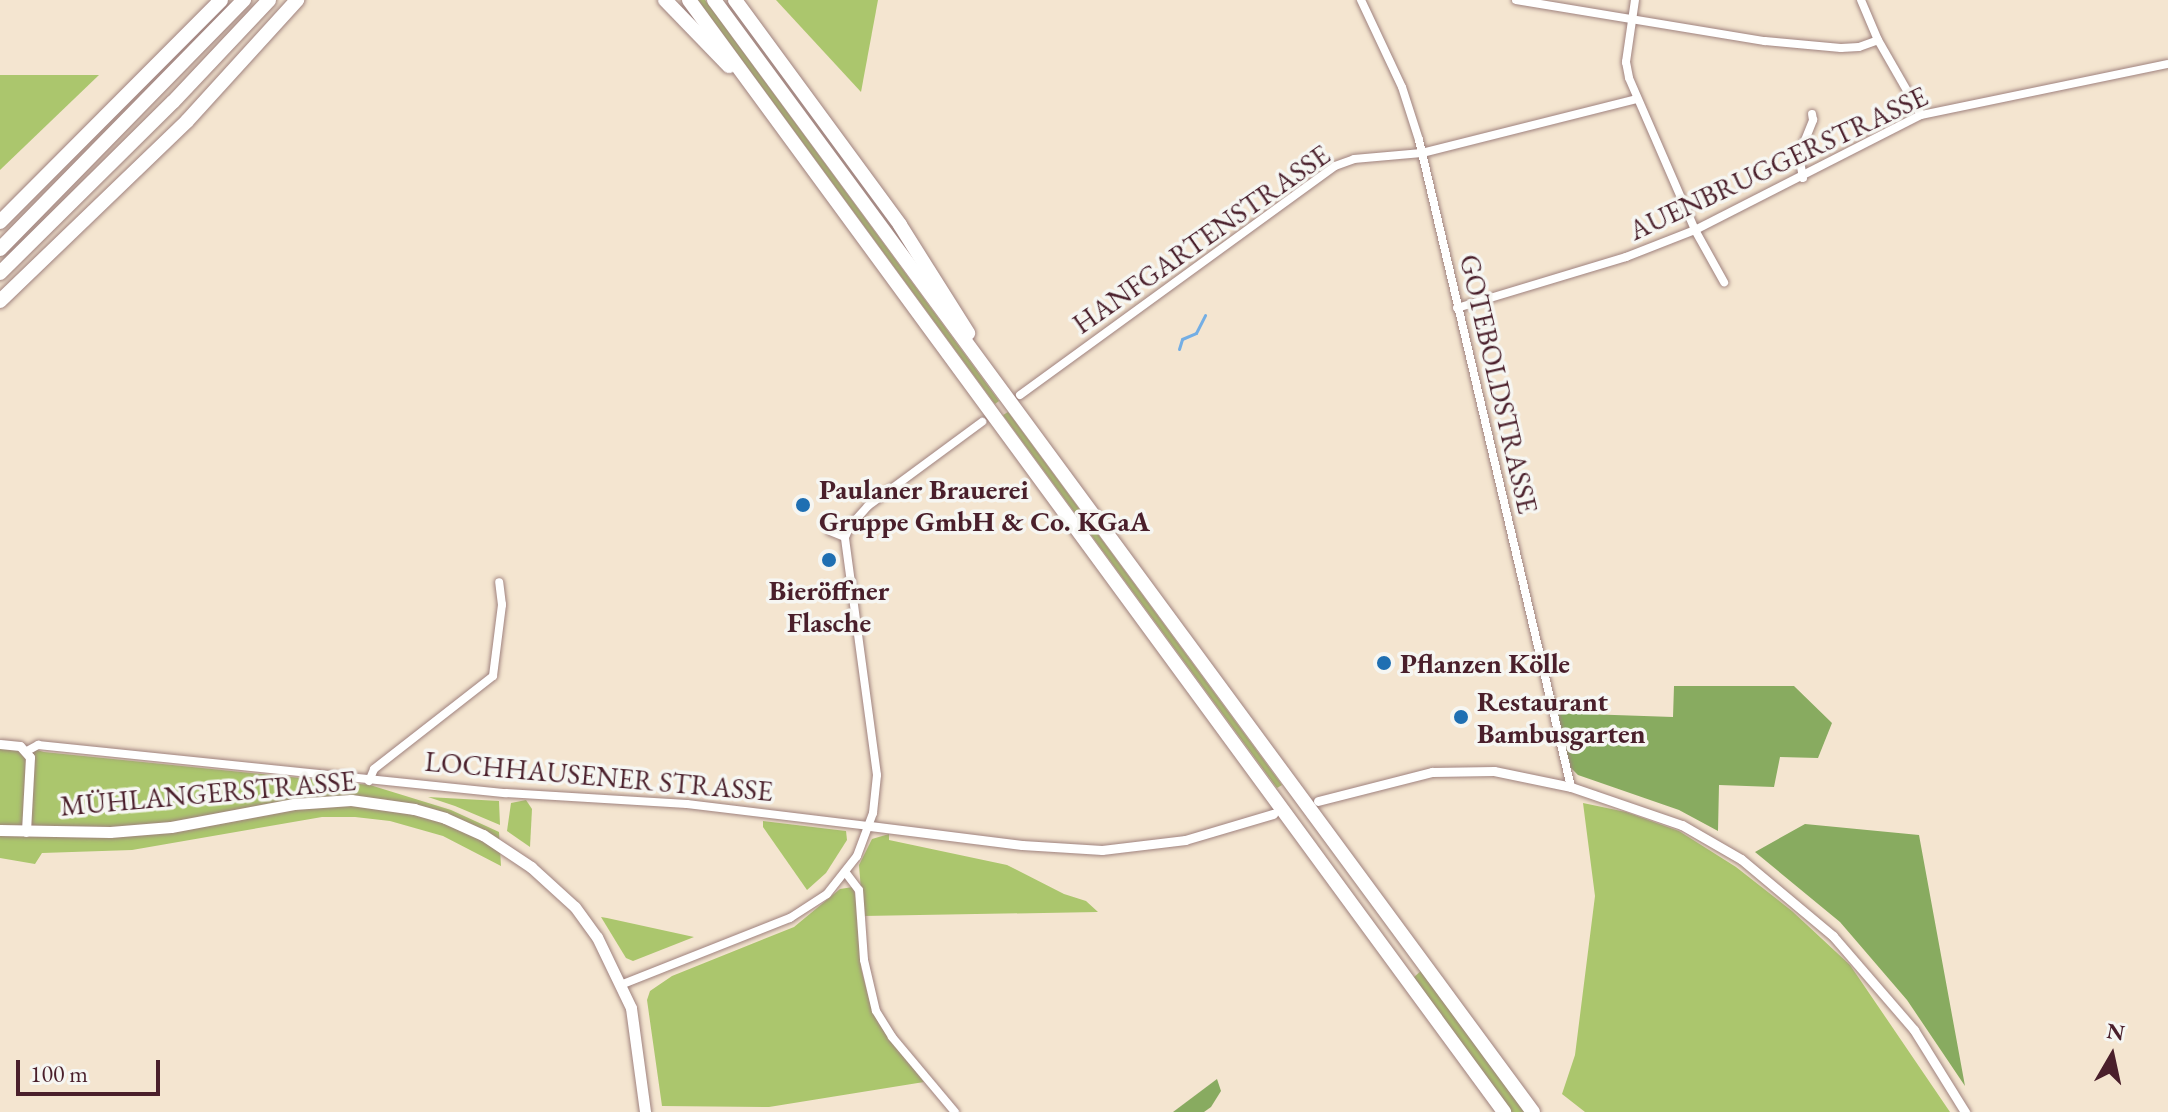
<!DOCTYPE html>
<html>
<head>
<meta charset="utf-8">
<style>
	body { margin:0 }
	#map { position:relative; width:2168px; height:1112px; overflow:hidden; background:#f4e5d0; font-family:"EB Garamond",serif }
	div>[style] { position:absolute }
	.green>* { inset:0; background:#abc66d }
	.forest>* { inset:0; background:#88ab60 }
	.stream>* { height:3px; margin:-1.5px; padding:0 1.5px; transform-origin:1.5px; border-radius:1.5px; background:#74aee4 }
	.roads { filter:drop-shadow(0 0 2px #9f827e) drop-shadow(0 0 2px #9f827e) }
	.minor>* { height:8px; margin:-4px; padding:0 4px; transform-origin:4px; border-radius:4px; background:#fff }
	.tertiary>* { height:9px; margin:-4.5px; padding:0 4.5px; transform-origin:4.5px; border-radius:4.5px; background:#fff }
	.secondary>* { height:11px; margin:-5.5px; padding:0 5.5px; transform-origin:5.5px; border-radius:5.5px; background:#fff }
	.motorway>* { height:14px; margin:-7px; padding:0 7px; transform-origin:7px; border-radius:7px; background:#fff }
	.dots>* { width:22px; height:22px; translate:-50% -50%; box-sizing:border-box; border:4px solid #f6f6f2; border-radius:50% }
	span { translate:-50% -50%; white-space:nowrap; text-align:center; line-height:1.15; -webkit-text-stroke:7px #f6f6f2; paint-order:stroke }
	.street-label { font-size:28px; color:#4a1f2b }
	.poi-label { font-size:28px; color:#4a1f2b; font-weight:700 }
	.left { translate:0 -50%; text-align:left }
	.north { position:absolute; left:2072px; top:1016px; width:80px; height:80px; -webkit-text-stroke:6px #f6f6f2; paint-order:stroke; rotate:9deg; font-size:22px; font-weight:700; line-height:32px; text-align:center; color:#4a1f2b }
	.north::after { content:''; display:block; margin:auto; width:28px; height:36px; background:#4a1f2b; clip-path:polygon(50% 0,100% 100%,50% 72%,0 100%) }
	.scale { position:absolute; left:16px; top:1060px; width:144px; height:36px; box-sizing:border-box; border:4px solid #4a1f2b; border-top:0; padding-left:10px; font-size:24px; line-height:28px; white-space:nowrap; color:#4a1f2b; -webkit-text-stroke:6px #f6f6f2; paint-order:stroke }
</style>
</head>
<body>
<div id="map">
	<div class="green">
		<div style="clip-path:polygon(698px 0,705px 0,999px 401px,995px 404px)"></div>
		<div style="clip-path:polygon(776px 0,878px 0,861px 92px)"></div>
		<div style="clip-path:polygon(0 75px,99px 75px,0 170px)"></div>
		<div style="clip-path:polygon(1008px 412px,1282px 785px,1277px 788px,1003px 415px)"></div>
		<div style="clip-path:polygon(0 740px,44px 752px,370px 785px,451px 810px,499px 832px,501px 866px,443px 836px,390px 821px,355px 817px,322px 817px,132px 850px,42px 853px,35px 864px,0 858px)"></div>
		<div style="clip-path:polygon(428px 797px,499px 801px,500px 825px,455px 806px)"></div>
		<div style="clip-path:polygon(526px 800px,532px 809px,530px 847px,507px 831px,511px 803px)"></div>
		<div style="clip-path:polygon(1583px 803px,1626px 812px,1679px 831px,1736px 867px,1792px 911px,1850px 965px,1950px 1112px,1585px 1112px,1562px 1094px,1575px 1055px,1595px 896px)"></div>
		<div style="clip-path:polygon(763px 821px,846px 831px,847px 840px,826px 873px,807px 890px,763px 827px)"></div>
		<div style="clip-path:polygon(889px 834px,889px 840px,1007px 865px,1064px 894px,1086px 901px,1098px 912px,863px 916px,859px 865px,872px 839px)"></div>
		<div style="clip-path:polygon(853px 887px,857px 902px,861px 968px,869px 999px,879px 1024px,924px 1082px,769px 1107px,662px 1106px,647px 1000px,650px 991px,672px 976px,794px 927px,840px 889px)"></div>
		<div style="clip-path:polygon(601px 917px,607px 918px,694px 937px,633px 961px,626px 958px)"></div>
		<div style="clip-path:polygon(1422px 970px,1527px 1112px,1510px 1112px,1413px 978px)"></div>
	</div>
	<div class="forest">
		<div style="clip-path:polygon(1674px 686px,1794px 686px,1832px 723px,1818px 758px,1780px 757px,1774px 787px,1719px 785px,1718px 831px,1679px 810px,1578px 775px,1569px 766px,1556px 713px,1673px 717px)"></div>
		<div style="clip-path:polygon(1805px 824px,1919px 835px,1965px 1086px,1907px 1000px,1840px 922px,1755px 852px)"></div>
		<div style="clip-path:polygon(1217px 1079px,1221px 1091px,1211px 1107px,1204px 1112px,1173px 1112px)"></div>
	</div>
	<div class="stream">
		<div style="left:1179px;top:349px;width:10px;rotate:-73deg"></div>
		<div style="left:1182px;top:339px;width:15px;rotate:-23deg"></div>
		<div style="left:1196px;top:333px;width:20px;rotate:-63deg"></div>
	</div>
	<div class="roads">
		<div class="minor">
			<div style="left:1361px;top:0;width:96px;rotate:64.8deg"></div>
			<div style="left:1402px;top:87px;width:56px;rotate:72.2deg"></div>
			<div style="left:1419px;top:140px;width:665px;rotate:76.78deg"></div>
			<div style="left:1516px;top:0;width:252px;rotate:9.4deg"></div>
			<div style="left:1765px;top:41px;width:76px;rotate:5.3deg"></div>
			<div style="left:1841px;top:48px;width:18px;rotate:-3deg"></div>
			<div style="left:1859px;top:47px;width:20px;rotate:-20deg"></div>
			<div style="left:1635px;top:0;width:63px;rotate:98.3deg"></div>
			<div style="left:1626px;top:62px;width:16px;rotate:79deg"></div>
			<div style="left:1629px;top:78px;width:166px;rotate:66.5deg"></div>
			<div style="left:1695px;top:230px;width:60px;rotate:60.9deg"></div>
			<div style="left:1861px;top:0;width:43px;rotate:67deg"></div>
			<div style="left:1878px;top:40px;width:86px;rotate:60.2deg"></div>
			<div style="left:1803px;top:178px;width:23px;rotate:-100deg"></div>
			<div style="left:1799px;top:155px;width:38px;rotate:-68deg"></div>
			<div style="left:1813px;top:120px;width:6px;rotate:-99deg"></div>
			<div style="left:1457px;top:308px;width:177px;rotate:-16.8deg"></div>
			<div style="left:1626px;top:257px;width:74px;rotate:-21.4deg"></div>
			<div style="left:1695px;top:230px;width:254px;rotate:-27deg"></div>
			<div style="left:1921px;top:115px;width:252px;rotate:-11.7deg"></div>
			<div style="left:1020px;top:395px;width:389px;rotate:-36deg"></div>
			<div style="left:1335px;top:166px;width:20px;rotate:-20deg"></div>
			<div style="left:1354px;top:159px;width:68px;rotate:-5deg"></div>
			<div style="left:1422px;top:153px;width:222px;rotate:-14.1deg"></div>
			<div style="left:830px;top:531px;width:16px;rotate:22deg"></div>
			<div style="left:27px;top:751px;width:13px;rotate:-29deg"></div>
			<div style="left:38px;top:745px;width:470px;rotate:5.9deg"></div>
			<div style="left:506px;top:793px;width:181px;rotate:3.5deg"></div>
			<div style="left:687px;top:804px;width:184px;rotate:6.9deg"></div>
			<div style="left:369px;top:781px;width:13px;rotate:-67deg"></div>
			<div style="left:374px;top:769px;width:151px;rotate:-38deg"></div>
			<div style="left:493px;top:676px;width:72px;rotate:-82.8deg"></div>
			<div style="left:502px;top:605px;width:23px;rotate:-97deg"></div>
			<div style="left:846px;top:873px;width:21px;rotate:53deg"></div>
			<div style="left:859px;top:890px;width:70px;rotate:85.9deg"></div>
			<div style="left:864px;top:960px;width:52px;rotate:76.8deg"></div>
			<div style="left:876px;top:1011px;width:31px;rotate:58deg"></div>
			<div style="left:892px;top:1037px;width:98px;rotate:50deg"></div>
			<div style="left:623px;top:984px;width:180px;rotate:-21.6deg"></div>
			<div style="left:790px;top:918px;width:44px;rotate:-33deg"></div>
			<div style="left:827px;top:894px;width:48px;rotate:-51.7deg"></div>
			<div style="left:857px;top:856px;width:46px;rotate:-69.6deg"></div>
			<div style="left:873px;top:813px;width:38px;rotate:-84deg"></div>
			<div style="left:877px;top:775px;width:240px;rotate:-97.7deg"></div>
			<div style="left:845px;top:537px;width:12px;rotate:-66deg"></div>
			<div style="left:850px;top:526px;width:27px;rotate:-48deg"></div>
			<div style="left:868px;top:506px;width:142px;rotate:-36.4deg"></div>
		</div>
		<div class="tertiary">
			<div style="left:0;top:744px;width:20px;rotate:6deg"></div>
			<div style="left:20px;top:746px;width:15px;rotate:48deg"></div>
			<div style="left:30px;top:757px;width:75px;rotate:93.1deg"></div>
			<div style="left:1318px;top:801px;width:118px;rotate:-14.3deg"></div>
			<div style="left:1432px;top:772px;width:62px;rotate:-0.9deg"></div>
			<div style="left:1494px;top:771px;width:79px;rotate:11.7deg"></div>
			<div style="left:1571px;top:787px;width:117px;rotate:18.9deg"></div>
			<div style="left:1682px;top:825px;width:68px;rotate:30deg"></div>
			<div style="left:1741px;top:859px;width:120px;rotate:39.9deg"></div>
			<div style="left:1833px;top:936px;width:124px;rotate:49.2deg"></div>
			<div style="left:1914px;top:1030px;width:97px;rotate:58.1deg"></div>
			<div style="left:870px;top:826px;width:153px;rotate:7.1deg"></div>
			<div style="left:1022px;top:845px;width:80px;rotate:3.6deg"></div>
			<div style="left:1102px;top:850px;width:84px;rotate:-6.9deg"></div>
			<div style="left:1185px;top:840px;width:92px;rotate:-16.5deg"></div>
		</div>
		<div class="secondary">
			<div style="left:0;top:830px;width:110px;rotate:1deg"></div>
			<div style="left:110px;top:832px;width:61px;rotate:-4.7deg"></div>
			<div style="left:171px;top:827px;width:125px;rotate:-10.6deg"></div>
			<div style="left:294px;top:804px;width:57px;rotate:-4deg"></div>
			<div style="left:351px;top:800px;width:64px;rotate:8.1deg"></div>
			<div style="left:414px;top:809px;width:32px;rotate:16deg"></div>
			<div style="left:445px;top:818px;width:42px;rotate:24.1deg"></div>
			<div style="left:483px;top:835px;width:58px;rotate:33.7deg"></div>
			<div style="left:531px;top:867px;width:59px;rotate:42.3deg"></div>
			<div style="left:575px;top:907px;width:37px;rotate:54deg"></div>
			<div style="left:597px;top:937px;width:79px;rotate:64.4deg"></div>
			<div style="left:631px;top:1008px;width:105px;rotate:82.3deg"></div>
		</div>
		<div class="motorway">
			<div style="left:665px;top:0;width:92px;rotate:45.9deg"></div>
			<div style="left:689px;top:0;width:1379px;rotate:53.76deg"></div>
			<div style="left:714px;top:0;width:1381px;rotate:53.63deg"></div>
			<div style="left:735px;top:0;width:279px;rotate:53.7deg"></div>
			<div style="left:900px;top:225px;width:128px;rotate:57.8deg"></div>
			<div style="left:0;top:222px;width:313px;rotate:-45.1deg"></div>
			<div style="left:0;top:249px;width:349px;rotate:-45.6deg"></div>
			<div style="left:0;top:273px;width:243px;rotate:-44.7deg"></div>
			<div style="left:173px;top:102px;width:140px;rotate:-46.7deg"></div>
			<div style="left:0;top:301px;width:260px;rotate:-43.9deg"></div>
			<div style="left:187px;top:121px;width:164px;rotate:-47.7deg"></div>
		</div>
	</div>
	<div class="dots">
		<div style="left:803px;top:505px;background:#1f6fb2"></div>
		<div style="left:829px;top:560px;background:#1f6fb2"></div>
		<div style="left:1384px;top:663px;background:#1f6fb2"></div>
		<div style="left:1461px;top:717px;background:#1f6fb2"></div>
	</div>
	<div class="street-label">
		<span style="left:1778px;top:163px;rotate:-25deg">AUENBRUGGERSTRASSE</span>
		<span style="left:1201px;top:239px;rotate:-35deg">HANFGARTENSTRASSE</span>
		<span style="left:1499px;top:384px;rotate:77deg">GOTEBOLDSTRASSE</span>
		<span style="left:599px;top:776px;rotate:5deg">LOCHHAUSENER STRASSE</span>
		<span style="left:208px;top:793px;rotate:-5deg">MÜHLANGERSTRASSE</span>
	</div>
	<div class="poi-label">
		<span class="left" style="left:819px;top:505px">Paulaner Brauerei<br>Gruppe GmbH &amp; Co. KGaA</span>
		<span style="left:829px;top:606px">Bieröffner<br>Flasche</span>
		<span class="left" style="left:1400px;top:663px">Pflanzen Kölle</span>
		<span class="left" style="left:1477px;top:717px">Restaurant<br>Bambusgarten</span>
	</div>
	<div class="north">N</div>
	<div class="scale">100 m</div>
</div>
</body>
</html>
